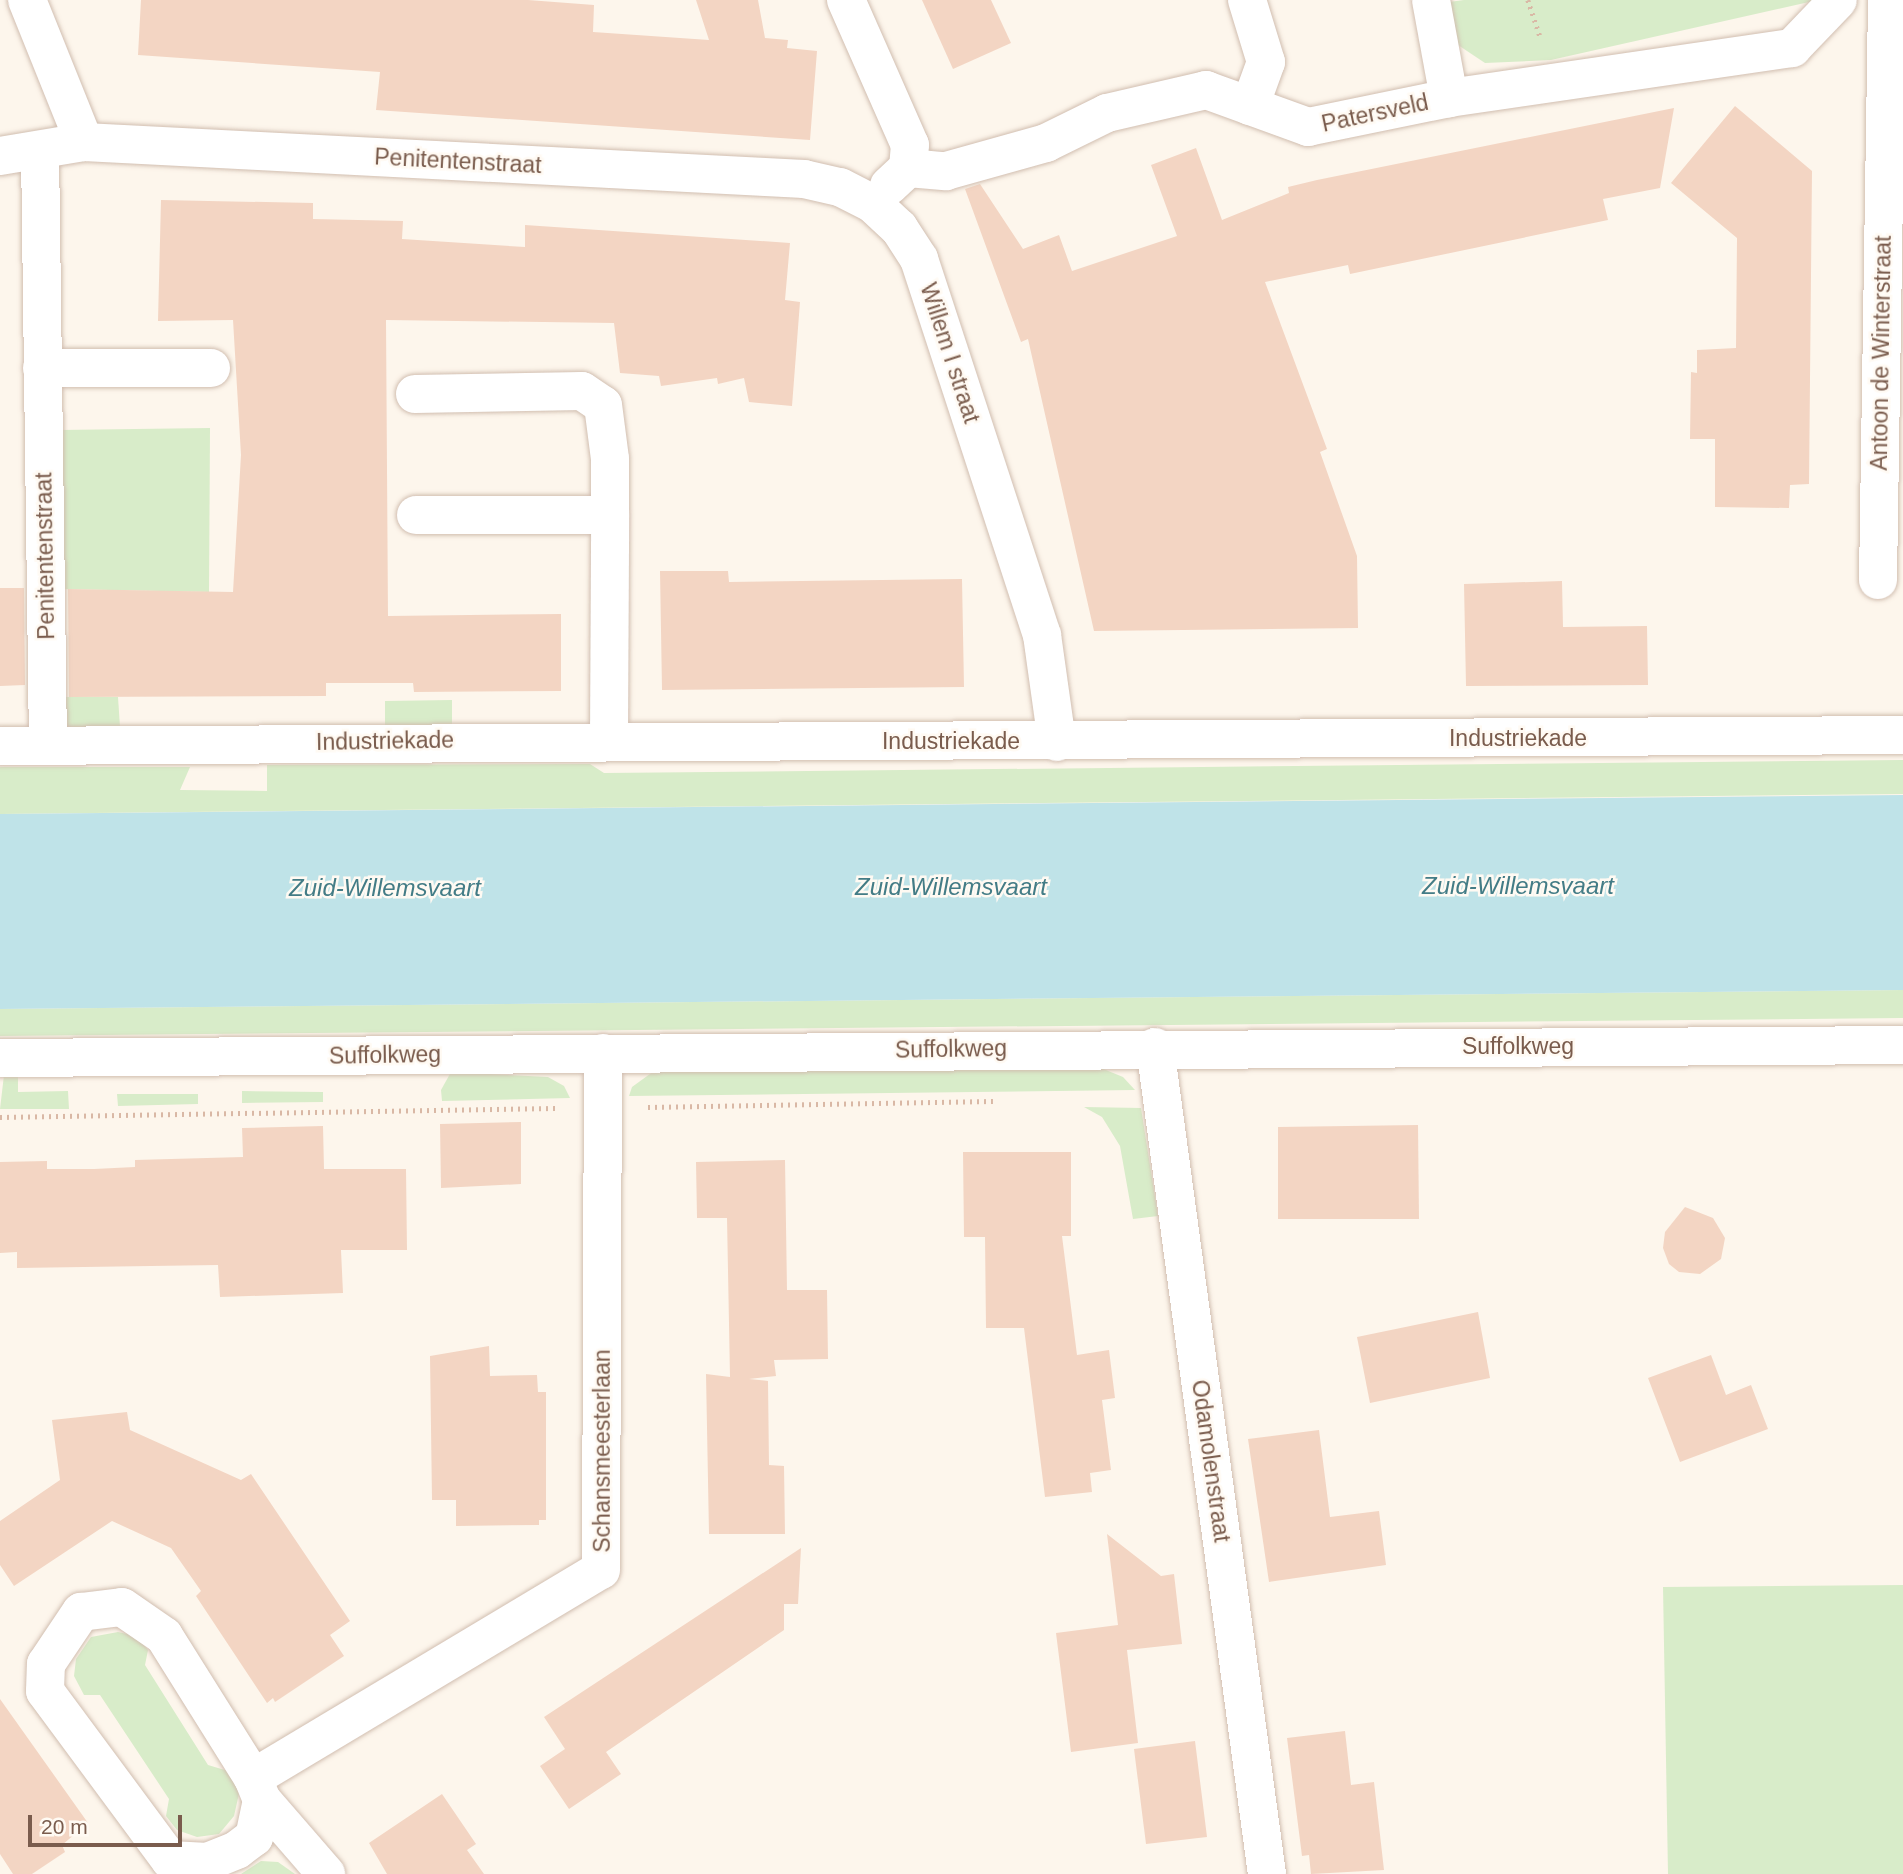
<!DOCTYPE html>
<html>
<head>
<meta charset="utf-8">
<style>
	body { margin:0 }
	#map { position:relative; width:1903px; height:1874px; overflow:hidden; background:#fdf6ec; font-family:Helvetica,sans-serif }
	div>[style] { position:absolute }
	.green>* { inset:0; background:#d8ecc9 }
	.water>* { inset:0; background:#bfe3e8 }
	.building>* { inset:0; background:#f3d5c3 }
	.path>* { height:4.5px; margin-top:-2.25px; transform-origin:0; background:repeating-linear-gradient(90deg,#d9b8a5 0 2px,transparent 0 7px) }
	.roads { filter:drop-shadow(0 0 2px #d1beb0) drop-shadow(0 0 2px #d1beb0) }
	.minor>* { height:38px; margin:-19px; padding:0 19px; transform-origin:19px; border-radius:19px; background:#fff }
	span { translate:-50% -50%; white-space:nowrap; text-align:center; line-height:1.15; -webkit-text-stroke:5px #fffaf3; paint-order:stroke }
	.street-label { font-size:23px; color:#7a5c4d }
	.water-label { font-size:24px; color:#437c86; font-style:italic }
	.scale { position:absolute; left:28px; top:1815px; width:154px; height:32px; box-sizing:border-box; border:4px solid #7a5c4d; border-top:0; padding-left:9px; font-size:21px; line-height:24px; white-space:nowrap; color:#7a5c4d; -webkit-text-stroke:5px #fffaf3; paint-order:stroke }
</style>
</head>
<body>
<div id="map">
	<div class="green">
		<div style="clip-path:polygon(1464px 0,1818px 0,1551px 60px,1485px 63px,1455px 43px,1449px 2px)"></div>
		<div style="clip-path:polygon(210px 428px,209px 592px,60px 589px,60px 430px)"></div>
		<div style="clip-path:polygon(59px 697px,118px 697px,120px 727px,60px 727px)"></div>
		<div style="clip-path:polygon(452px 700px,452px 727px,385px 727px,385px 701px)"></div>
		<div style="clip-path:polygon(1903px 760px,1903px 794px,0 814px,0 767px,190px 767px,180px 790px,267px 791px,267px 765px,590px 764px,604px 773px)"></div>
		<div style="clip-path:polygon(1903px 990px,1903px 1018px,0 1036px,0 1009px)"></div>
		<div style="clip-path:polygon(1101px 1068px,1123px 1077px,1135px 1090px,629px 1096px,632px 1087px,654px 1071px)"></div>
		<div style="clip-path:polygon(451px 1072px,548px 1077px,564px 1086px,570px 1098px,442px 1101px,441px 1090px)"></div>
		<div style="clip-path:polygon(4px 1075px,18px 1075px,18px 1092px,68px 1091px,69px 1109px,0 1109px)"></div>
		<div style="clip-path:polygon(242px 1091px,323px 1092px,323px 1102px,242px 1103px)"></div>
		<div style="clip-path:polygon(117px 1094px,198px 1094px,198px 1104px,118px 1106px)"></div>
		<div style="clip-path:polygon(1084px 1107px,1141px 1108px,1158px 1216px,1133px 1219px,1120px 1146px,1102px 1117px)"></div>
		<div style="clip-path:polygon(1903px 1585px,1903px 1874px,1668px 1874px,1663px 1587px)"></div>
		<div style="clip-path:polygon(118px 1632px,136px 1636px,148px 1650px,145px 1665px,208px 1765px,228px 1771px,240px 1789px,234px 1816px,219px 1834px,197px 1837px,177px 1830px,166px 1816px,169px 1799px,100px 1695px,84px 1695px,74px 1676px,76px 1659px,91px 1637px)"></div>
		<div style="clip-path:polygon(261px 1861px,278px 1862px,295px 1874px,241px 1874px)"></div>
	</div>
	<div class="water">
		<div style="clip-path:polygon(1903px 795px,1903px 990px,0 1009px,0 814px)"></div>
	</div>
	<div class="building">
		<div style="clip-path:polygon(141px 0,528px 0,594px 5px,593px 32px,709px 40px,696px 0,758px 0,765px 38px,788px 40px,787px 48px,817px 51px,810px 140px,376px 110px,380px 72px,138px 55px)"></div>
		<div style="clip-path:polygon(922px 0,991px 0,1011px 43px,953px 69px)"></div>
		<div style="clip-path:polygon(1735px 106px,1812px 171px,1809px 484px,1790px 485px,1789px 508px,1715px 507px,1715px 439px,1690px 439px,1691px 372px,1697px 373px,1697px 350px,1736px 348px,1737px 238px,1671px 183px)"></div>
		<div style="clip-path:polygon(1674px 108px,1660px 188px,1603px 199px,1608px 220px,1350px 274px,1348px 265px,1265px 282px,1327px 449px,1320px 452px,1357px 556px,1358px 628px,1094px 631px,1028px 339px,1021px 342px,965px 189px,980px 184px,1023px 249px,1059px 235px,1072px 271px,1177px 236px,1151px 165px,1196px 148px,1222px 220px,1289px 193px,1288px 187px,1317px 180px)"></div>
		<div style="clip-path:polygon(161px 200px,313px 203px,313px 219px,403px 221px,402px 239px,525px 247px,525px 225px,790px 243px,785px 300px,800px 302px,792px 406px,749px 402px,744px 378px,718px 384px,717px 378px,661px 386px,659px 376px,620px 373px,614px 323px,386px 320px,388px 616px,561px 614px,561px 691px,414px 692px,413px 683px,326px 683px,326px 696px,69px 697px,68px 589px,233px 592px,241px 455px,233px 320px,158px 321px)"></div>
		<div style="clip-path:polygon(660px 571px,728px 571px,729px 582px,962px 579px,964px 687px,662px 690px)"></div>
		<div style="clip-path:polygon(1562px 581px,1563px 627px,1647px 626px,1648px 685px,1466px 686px,1464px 584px)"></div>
		<div style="clip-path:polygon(0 588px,24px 588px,25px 685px,0 686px)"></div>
		<div style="clip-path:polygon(521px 1122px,521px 1184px,441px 1188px,440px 1124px)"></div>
		<div style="clip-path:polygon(1418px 1125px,1419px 1219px,1278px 1219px,1278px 1127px)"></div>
		<div style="clip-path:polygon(323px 1126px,324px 1169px,406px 1169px,407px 1250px,341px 1250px,343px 1293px,220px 1297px,218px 1265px,17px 1268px,17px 1252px,0 1253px,0 1162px,47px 1161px,47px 1169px,94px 1169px,135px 1167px,135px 1160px,243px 1157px,242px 1128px)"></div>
		<div style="clip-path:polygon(963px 1152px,1071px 1152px,1071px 1236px,1062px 1236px,1077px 1355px,1109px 1350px,1115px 1398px,1102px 1400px,1111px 1470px,1090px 1473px,1092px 1492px,1045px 1497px,1024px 1328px,986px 1328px,985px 1237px,964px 1237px)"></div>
		<div style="clip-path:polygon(785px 1160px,787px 1290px,827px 1290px,828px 1359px,774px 1360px,776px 1376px,749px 1379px,768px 1381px,769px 1465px,784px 1466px,785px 1534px,709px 1534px,706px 1374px,730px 1377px,727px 1218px,697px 1218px,696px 1162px)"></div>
		<div style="clip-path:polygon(1685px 1207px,1713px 1218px,1725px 1238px,1721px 1259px,1700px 1274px,1679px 1272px,1669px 1264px,1663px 1248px,1665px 1232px)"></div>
		<div style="clip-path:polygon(1478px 1312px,1490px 1378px,1370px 1403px,1357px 1337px)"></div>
		<div style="clip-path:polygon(489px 1346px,490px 1376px,537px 1375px,538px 1392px,546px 1392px,546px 1520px,539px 1520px,539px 1525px,456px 1526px,456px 1500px,432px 1500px,430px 1356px)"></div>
		<div style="clip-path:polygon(1711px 1355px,1726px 1395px,1751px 1385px,1768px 1429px,1680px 1462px,1648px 1378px)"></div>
		<div style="clip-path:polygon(127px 1412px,130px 1430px,241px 1480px,251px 1474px,350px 1621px,330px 1635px,344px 1656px,275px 1702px,273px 1698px,267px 1703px,196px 1596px,201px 1591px,171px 1548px,112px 1521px,14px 1586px,0 1565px,0 1521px,60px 1480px,52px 1420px)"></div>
		<div style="clip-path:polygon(1319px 1430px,1330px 1517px,1379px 1511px,1386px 1565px,1269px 1582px,1248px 1439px)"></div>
		<div style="clip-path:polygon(1107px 1534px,1161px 1576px,1174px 1574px,1182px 1644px,1127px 1650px,1138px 1743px,1071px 1752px,1056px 1633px,1118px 1625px)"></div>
		<div style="clip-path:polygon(801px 1548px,798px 1604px,784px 1604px,784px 1630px,606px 1752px,621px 1774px,569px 1809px,540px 1766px,565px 1749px,544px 1717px)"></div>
		<div style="clip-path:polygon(0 1699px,88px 1823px,62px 1845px,65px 1852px,32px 1874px,13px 1874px,0 1854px)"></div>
		<div style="clip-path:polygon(1345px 1731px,1351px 1785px,1374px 1782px,1384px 1870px,1311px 1874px,1309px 1855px,1302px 1856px,1287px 1738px)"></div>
		<div style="clip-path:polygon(1195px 1741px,1207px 1837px,1146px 1844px,1134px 1749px)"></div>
		<div style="clip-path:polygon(442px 1794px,476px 1844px,467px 1850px,484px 1874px,387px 1874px,369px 1843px)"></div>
	</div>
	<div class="path">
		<div style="left:1528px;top:0;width:41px;rotate:71.6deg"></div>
		<div style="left:648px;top:1107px;width:345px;rotate:-1deg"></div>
		<div style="left:0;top:1117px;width:556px;rotate:-0.93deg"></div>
	</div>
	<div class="roads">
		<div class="minor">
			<div style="left:27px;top:0;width:153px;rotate:68.1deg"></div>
			<div style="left:846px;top:0;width:158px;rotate:66.2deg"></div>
			<div style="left:910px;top:145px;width:23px;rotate:95deg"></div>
			<div style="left:908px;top:168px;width:26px;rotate:137deg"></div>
			<div style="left:1247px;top:0;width:65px;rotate:73deg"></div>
			<div style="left:1266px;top:62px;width:47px;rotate:110deg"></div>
			<div style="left:1431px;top:0;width:100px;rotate:79.6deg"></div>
			<div style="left:40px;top:150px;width:595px;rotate:89.23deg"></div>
			<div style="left:0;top:156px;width:85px;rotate:-9.5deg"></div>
			<div style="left:84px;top:142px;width:721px;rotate:2.94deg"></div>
			<div style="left:804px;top:179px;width:37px;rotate:13deg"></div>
			<div style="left:840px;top:187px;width:36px;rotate:27deg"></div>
			<div style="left:872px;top:203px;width:37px;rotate:43deg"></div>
			<div style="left:899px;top:228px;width:37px;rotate:57deg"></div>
			<div style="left:919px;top:259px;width:396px;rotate:71.9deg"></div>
			<div style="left:1042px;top:635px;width:108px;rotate:82deg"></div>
			<div style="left:908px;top:168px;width:38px;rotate:5deg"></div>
			<div style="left:946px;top:171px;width:104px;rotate:-15.6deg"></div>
			<div style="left:1046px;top:143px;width:68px;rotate:-26.2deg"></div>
			<div style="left:1107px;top:113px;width:102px;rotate:-13.1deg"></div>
			<div style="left:1206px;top:90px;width:109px;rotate:19.9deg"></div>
			<div style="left:1308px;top:127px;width:144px;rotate:-11.6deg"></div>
			<div style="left:1449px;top:98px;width:347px;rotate:-8.3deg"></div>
			<div style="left:1792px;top:48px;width:66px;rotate:-46.2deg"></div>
			<div style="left:42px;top:368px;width:169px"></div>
			<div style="left:415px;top:394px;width:167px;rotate:-1deg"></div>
			<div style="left:582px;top:391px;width:25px;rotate:34deg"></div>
			<div style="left:603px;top:405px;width:54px;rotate:82.6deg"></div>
			<div style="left:610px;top:459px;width:56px;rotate:90deg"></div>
			<div style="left:610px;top:515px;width:194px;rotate:180deg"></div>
			<div style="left:1878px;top:580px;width:580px;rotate:-89.11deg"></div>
			<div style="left:609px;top:739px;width:224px;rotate:-89.7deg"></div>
			<div style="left:0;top:746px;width:1903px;rotate:-0.33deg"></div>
			<div style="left:1155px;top:1047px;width:835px;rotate:82.29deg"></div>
			<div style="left:0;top:1058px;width:1903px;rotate:-0.39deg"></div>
			<div style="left:122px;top:1607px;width:51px;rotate:34.6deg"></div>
			<div style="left:164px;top:1636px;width:168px;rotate:57.9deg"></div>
			<div style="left:253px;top:1778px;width:24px;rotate:68deg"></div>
			<div style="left:262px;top:1800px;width:38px;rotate:102deg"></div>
			<div style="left:254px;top:1837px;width:21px;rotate:143deg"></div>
			<div style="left:237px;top:1850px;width:31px;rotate:158deg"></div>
			<div style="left:208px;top:1862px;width:38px;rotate:-177deg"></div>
			<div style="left:170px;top:1860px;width:210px;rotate:-126.5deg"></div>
			<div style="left:45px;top:1691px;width:27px;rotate:-88deg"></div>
			<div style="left:46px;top:1664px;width:63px;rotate:-56.1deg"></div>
			<div style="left:81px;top:1612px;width:41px;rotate:-7deg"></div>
			<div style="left:253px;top:1778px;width:405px;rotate:-30.9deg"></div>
			<div style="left:601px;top:1570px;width:517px;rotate:-89.78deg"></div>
			<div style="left:262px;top:1800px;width:98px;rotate:49.1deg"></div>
		</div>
	</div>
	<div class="street-label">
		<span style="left:1375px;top:113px;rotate:-12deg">Patersveld</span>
		<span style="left:458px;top:161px;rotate:3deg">Penitentenstraat</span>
		<span style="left:950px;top:353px;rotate:72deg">Willem I straat</span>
		<span style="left:1881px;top:353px;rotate:-89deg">Antoon de Winterstraat</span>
		<span style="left:45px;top:556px;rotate:-91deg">Penitentenstraat</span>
		<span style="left:1518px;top:738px">Industriekade</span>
		<span style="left:385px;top:741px;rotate:-1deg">Industriekade</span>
		<span style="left:951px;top:741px">Industriekade</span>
		<span style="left:1518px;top:1046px">Suffolkweg</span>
		<span style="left:951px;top:1049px;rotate:-1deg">Suffolkweg</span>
		<span style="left:385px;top:1055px;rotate:-1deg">Suffolkweg</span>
		<span style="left:602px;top:1451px;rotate:-90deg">Schansmeesterlaan</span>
		<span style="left:1211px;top:1461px;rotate:82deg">Odamolenstraat</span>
	</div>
	<div class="water-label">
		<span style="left:1518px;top:886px">Zuid-Willemsvaart</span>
		<span style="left:951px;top:887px">Zuid-Willemsvaart</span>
		<span style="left:385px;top:888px">Zuid-Willemsvaart</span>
	</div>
	<div class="scale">20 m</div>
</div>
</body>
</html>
